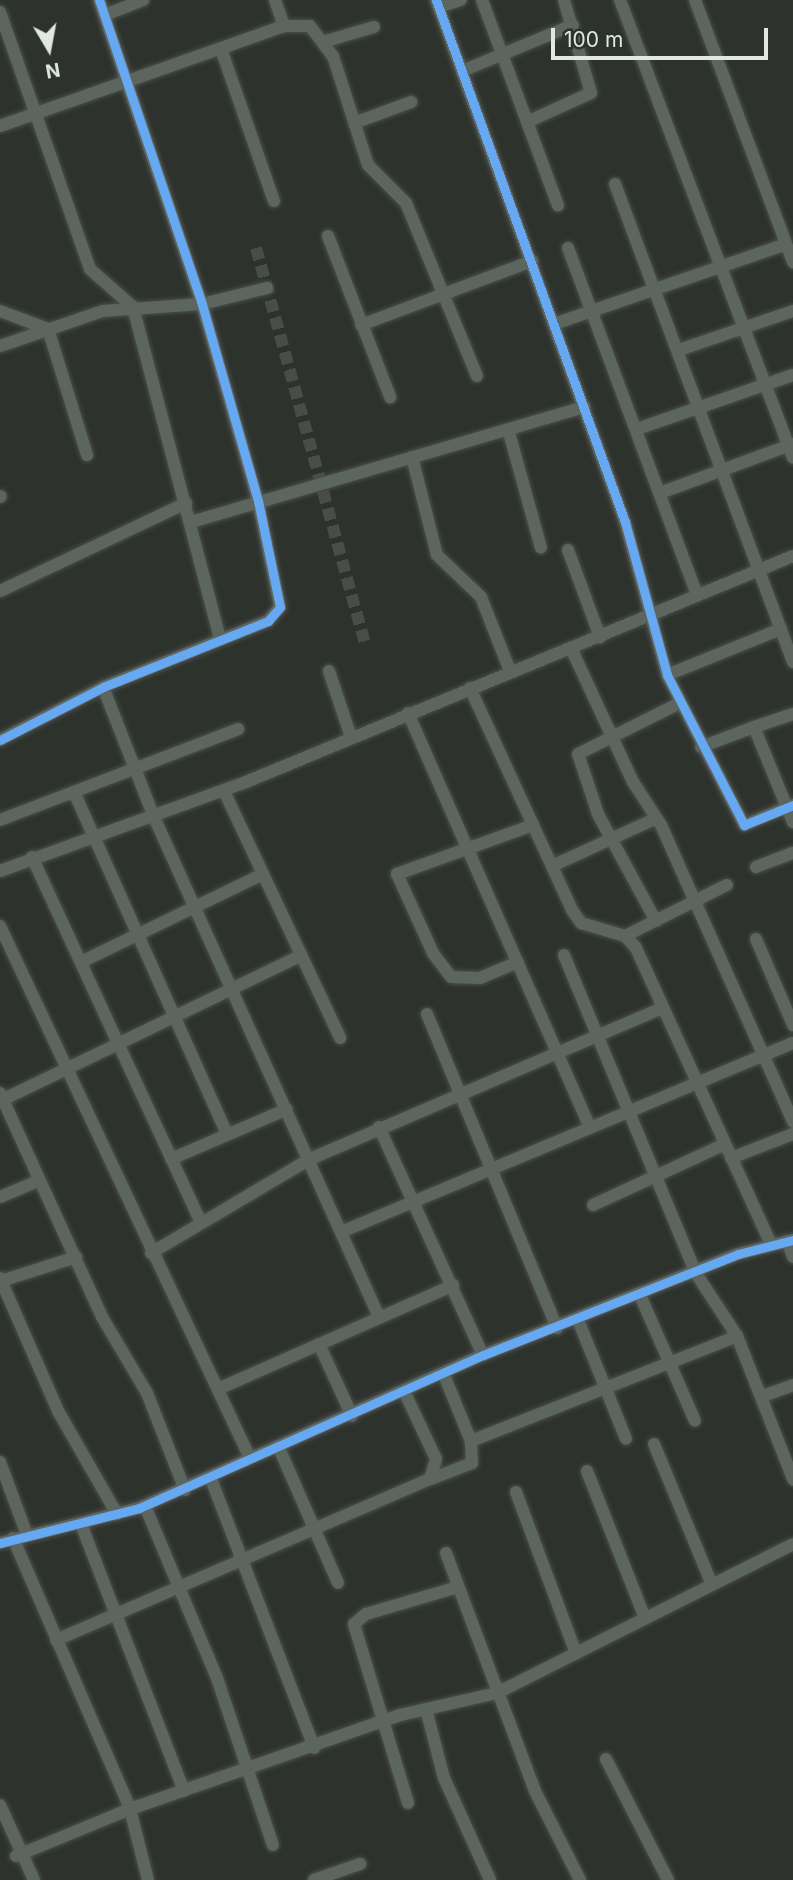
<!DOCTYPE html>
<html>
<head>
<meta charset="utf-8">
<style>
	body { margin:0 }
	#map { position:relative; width:793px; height:1880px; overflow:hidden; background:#2d322d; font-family:Inter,sans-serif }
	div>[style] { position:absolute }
	.street-tunnel>* { height:12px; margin-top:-6px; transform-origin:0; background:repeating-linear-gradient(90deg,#484d48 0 12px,transparent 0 18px) }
	.roads { filter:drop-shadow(0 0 2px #4b4e4b) drop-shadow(0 0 2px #4b4e4b) }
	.street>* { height:12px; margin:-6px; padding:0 6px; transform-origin:6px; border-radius:6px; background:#5c665e }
	.cycleway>* { height:9px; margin:-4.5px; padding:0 4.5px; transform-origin:4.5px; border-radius:4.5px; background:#66a8f1 }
	span { translate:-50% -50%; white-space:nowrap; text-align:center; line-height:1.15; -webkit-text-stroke:7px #2b342c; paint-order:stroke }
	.north { position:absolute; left:14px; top:14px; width:70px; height:70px; -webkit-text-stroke:5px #2b342c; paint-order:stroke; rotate:170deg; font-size:19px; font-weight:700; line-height:28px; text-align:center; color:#e1e7e2 }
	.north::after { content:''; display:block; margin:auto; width:24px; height:32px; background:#e1e7e2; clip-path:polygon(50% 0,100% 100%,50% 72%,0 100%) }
	.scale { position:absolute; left:551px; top:28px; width:217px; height:32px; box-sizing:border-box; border:4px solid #e1e7e2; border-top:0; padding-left:9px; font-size:21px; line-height:24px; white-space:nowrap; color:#e1e7e2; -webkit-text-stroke:5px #2b342c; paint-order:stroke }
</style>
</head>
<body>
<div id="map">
	<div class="street-tunnel">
		<div style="left:256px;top:248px;width:411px;rotate:74.6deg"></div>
	</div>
	<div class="roads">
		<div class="street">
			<div style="left:275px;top:0;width:28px;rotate:71deg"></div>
			<div style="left:436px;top:0;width:555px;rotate:70.1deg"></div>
			<div style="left:625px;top:522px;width:159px;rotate:74.6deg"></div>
			<div style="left:667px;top:675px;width:169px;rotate:62.8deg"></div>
			<div style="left:744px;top:825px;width:53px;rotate:-22.2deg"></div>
			<div style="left:482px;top:0;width:219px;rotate:69.7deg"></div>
			<div style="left:620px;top:0;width:489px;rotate:69.3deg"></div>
			<div style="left:695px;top:0;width:280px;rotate:69.5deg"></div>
			<div style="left:439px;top:7px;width:23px;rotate:-18deg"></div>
			<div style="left:0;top:12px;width:272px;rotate:70.7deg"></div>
			<div style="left:90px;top:269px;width:57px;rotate:41.5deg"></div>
			<div style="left:133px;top:307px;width:343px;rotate:75.3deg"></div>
			<div style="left:105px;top:15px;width:41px;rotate:-21.5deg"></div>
			<div style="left:326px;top:41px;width:50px;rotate:-16.3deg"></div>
			<div style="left:221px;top:49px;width:161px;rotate:70.8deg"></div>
			<div style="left:462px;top:71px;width:120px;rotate:-22.5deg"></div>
			<div style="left:527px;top:122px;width:70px;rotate:-24.4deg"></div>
			<div style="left:591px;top:93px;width:97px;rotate:-106.2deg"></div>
			<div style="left:354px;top:123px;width:61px;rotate:-20.2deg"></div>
			<div style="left:0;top:126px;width:301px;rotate:-19.4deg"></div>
			<div style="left:284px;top:26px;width:26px"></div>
			<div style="left:310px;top:26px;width:38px;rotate:53deg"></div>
			<div style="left:333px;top:56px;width:114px;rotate:72.2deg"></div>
			<div style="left:368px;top:165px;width:54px;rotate:45deg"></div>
			<div style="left:406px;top:203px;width:187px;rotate:67.7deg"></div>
			<div style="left:615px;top:184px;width:510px;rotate:69.58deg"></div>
			<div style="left:328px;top:236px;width:173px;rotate:68.9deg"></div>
			<div style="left:568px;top:248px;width:368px;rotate:69.6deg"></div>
			<div style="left:0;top:311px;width:51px;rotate:20.6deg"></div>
			<div style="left:48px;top:329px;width:132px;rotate:72.8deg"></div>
			<div style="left:557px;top:323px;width:242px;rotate:-19deg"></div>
			<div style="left:361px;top:325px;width:183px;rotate:-20.5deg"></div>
			<div style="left:0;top:346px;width:109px;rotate:-18.8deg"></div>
			<div style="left:103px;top:311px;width:99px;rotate:-4deg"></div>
			<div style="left:202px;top:304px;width:67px;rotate:-13.8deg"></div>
			<div style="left:679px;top:350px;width:120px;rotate:-18.9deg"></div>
			<div style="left:508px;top:429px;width:123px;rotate:74.5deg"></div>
			<div style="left:637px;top:429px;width:165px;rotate:-19.1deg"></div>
			<div style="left:412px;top:457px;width:101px;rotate:75.7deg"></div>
			<div style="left:437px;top:555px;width:61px;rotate:43.7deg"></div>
			<div style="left:481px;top:597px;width:79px;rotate:68.6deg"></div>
			<div style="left:660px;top:493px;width:142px;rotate:-20.2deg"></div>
			<div style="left:0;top:497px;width:1px;rotate:-45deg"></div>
			<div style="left:191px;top:522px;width:410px;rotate:-16.3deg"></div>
			<div style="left:568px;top:550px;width:93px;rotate:69.8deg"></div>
			<div style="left:0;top:591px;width:206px;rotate:-25.3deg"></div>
			<div style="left:571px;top:648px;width:148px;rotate:65.2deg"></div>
			<div style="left:633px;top:782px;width:51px;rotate:56.9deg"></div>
			<div style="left:661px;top:825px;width:325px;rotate:66deg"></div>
			<div style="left:329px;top:671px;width:70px;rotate:71.6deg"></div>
			<div style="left:667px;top:675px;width:123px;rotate:-22deg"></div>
			<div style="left:103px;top:687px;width:140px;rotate:68.6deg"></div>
			<div style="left:154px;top:817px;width:548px;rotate:65.77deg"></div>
			<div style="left:470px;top:688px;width:244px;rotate:65.3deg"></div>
			<div style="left:572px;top:910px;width:16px;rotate:55deg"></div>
			<div style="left:581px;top:923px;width:46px;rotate:16.5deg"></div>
			<div style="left:625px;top:936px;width:16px;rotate:47deg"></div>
			<div style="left:636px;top:948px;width:325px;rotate:65.5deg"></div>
			<div style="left:408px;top:713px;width:452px;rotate:66.3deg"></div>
			<div style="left:754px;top:727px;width:41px;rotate:-18.4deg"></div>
			<div style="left:0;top:740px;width:116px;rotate:-27.2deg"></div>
			<div style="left:103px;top:687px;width:178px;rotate:-21.8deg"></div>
			<div style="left:268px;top:621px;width:18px;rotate:-49deg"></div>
			<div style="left:280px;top:607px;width:108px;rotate:-101.7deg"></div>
			<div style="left:258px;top:501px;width:205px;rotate:-105.9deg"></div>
			<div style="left:202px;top:304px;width:321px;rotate:-108.7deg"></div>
			<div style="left:701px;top:747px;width:57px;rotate:-20.7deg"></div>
			<div style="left:754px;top:727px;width:103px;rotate:67.7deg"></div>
			<div style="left:224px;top:791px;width:273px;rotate:64.8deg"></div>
			<div style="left:74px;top:792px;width:375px;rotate:65.9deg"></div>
			<div style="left:0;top:820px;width:255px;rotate:-20.9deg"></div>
			<div style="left:32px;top:857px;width:403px;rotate:65.2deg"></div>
			<div style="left:552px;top:866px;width:115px;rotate:-24.6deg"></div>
			<div style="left:756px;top:867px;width:40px;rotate:-21deg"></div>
			<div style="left:0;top:871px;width:262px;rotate:-19.9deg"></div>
			<div style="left:246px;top:782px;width:592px;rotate:-22.45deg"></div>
			<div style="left:656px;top:921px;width:122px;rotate:-118.5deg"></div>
			<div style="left:598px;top:814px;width:63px;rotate:-108.4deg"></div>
			<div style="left:578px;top:754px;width:114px;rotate:-26.6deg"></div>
			<div style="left:0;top:926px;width:588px;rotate:64.83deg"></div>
			<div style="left:625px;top:936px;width:114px;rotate:-26.6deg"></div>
			<div style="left:756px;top:939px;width:94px;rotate:66.7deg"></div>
			<div style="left:564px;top:955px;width:343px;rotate:67.5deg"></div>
			<div style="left:695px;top:1272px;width:77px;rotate:56.7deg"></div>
			<div style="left:737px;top:1336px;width:154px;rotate:68.6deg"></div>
			<div style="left:81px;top:962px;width:202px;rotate:-25.8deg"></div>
			<div style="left:518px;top:962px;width:41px;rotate:157.2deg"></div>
			<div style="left:480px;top:978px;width:29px;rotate:-178deg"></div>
			<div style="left:451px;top:977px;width:30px;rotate:-127deg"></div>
			<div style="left:433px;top:953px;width:87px;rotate:-114.5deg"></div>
			<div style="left:397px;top:874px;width:145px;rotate:-19.8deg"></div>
			<div style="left:427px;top:1014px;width:340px;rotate:67.5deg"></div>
			<div style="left:0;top:1093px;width:246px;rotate:65.5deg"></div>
			<div style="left:102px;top:1317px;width:88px;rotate:59.4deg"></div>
			<div style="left:147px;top:1393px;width:104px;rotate:68.6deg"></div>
			<div style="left:0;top:1101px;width:335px;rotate:-25.8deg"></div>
			<div style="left:379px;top:1127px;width:251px;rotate:65.5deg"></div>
			<div style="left:731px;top:1158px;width:66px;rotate:-21.2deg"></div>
			<div style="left:171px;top:1159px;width:126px;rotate:-23.3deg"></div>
			<div style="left:0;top:1197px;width:43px;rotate:-23deg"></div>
			<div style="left:593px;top:1205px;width:145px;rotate:-24.8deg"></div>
			<div style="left:341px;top:1232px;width:490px;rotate:-22.7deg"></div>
			<div style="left:787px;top:1241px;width:17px;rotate:69deg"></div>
			<div style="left:151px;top:1253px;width:185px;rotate:-30.6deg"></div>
			<div style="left:310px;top:1159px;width:381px;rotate:-23.2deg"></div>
			<div style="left:0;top:1278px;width:145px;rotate:66.4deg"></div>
			<div style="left:58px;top:1411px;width:119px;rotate:60.2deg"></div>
			<div style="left:1px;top:1281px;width:79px;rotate:-17.7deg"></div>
			<div style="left:640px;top:1295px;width:137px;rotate:66.4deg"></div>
			<div style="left:578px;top:1320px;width:128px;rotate:68deg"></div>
			<div style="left:319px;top:1344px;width:79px;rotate:65.4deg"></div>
			<div style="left:444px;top:1375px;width:71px;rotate:67.8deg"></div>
			<div style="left:220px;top:1388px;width:255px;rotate:-23.8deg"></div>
			<div style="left:763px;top:1396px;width:32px;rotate:-20deg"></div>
			<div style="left:654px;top:1444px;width:149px;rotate:67.6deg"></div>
			<div style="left:279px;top:1448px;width:147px;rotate:66.4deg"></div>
			<div style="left:0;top:1462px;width:78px;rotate:69.7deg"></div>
			<div style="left:587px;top:1471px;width:158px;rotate:68.5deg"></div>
			<div style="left:211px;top:1479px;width:288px;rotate:69deg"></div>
			<div style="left:431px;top:1479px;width:44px;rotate:-21.3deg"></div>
			<div style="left:472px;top:1463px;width:22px;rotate:-93deg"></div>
			<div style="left:471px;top:1441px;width:286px;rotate:-21.5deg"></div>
			<div style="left:516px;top:1492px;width:172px;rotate:69.6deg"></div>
			<div style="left:145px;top:1506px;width:186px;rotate:67.3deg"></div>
			<div style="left:217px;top:1678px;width:176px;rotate:71.5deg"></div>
			<div style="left:81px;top:1524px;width:286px;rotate:68.9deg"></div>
			<div style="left:13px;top:1538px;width:295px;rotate:66.6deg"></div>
			<div style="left:130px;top:1809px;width:73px;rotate:75.8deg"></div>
			<div style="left:0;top:1543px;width:143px;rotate:-14.1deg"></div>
			<div style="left:139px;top:1508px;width:376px;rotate:-24deg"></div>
			<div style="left:483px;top:1355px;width:274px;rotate:-21.6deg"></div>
			<div style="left:738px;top:1254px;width:57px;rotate:-14.3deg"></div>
			<div style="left:446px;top:1553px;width:254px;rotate:69.5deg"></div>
			<div style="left:535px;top:1791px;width:100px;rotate:63.2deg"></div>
			<div style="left:56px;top:1640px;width:407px;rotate:-23.3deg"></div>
			<div style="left:430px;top:1479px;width:21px;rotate:-73deg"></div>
			<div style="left:436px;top:1459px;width:75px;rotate:-115.2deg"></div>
			<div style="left:426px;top:1709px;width:71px;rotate:75.4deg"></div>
			<div style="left:444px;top:1778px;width:112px;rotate:65.7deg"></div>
			<div style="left:606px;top:1759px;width:136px;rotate:62.9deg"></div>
			<div style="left:408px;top:1803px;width:187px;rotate:-106.8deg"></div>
			<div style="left:354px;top:1624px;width:16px;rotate:-40deg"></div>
			<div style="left:366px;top:1614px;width:96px;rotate:-16.4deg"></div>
			<div style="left:0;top:1805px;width:82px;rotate:65.6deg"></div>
			<div style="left:16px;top:1856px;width:123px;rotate:-22.4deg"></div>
			<div style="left:130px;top:1809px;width:286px;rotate:-19.2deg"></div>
			<div style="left:400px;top:1715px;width:99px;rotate:-12.8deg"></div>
			<div style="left:497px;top:1693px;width:331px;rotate:-26.7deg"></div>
			<div style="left:314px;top:1880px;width:49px;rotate:-19.2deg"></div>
		</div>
	</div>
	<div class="cycleway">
		<div style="left:436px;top:0;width:555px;rotate:70.1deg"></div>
		<div style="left:625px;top:522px;width:159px;rotate:74.6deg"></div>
		<div style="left:667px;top:675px;width:169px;rotate:62.8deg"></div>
		<div style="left:744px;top:825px;width:53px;rotate:-22.2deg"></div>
		<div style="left:0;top:740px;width:116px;rotate:-27.2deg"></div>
		<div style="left:103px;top:687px;width:178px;rotate:-21.8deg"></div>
		<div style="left:268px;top:621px;width:18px;rotate:-49deg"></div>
		<div style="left:280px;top:607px;width:108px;rotate:-101.7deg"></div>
		<div style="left:258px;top:501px;width:205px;rotate:-105.9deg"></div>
		<div style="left:202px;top:304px;width:321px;rotate:-108.7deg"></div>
		<div style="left:0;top:1543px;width:143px;rotate:-14.1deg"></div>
		<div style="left:139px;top:1508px;width:376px;rotate:-24deg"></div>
		<div style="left:483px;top:1355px;width:274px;rotate:-21.6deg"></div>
		<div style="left:738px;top:1254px;width:57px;rotate:-14.3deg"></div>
	</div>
	<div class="north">N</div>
	<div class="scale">100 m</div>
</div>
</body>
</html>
